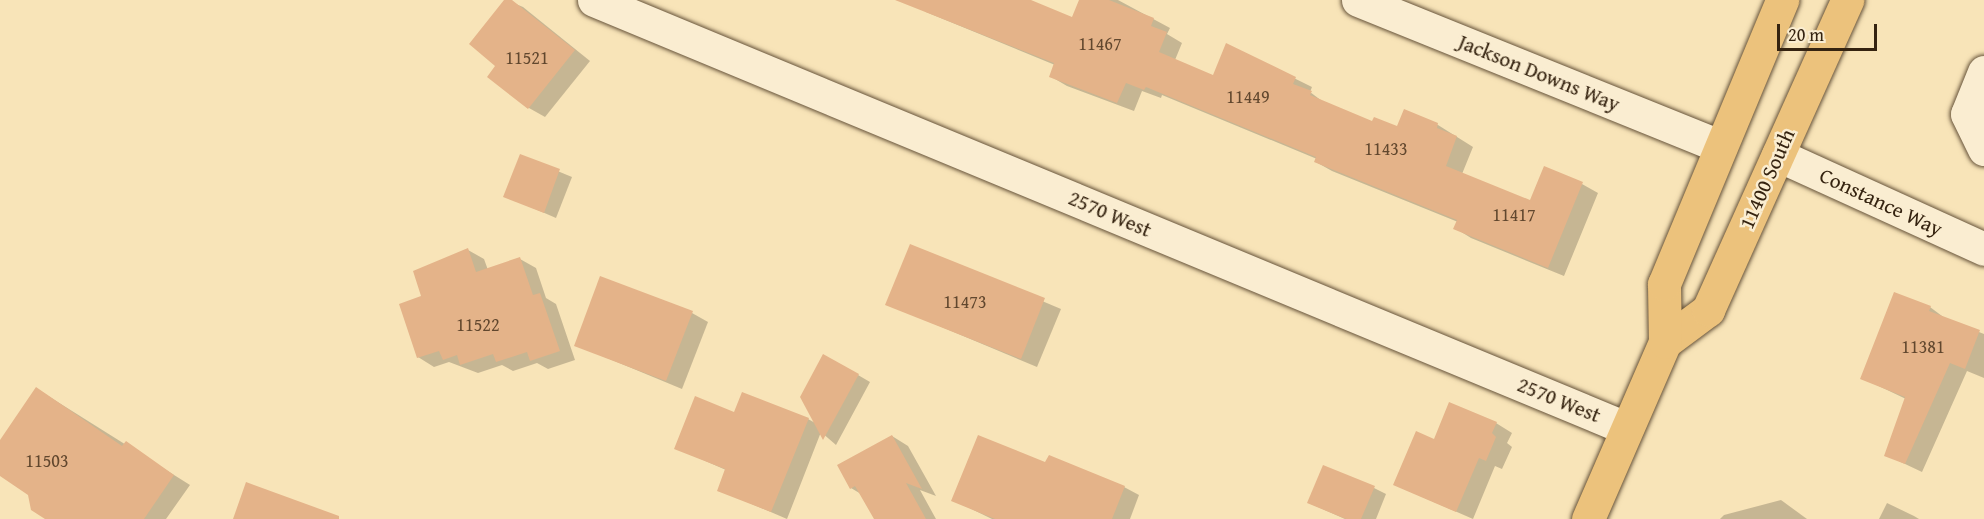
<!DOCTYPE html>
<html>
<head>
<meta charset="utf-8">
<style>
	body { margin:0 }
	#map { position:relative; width:1984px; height:519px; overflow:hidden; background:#f8e4b8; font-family:"Gentium Book Plus",serif }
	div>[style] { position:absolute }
	.shadow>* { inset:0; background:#0003 }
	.building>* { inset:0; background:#e4b389 }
	.roads { filter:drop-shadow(0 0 2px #66533a) drop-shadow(0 0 2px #66533a) }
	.minor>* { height:33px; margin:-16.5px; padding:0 16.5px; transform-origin:16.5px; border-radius:16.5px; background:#faedd1 }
	.major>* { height:33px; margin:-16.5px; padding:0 16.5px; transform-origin:16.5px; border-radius:16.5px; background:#ecc27c }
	span { translate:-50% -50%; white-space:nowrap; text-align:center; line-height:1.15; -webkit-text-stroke:5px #faedd1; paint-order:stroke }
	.number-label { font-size:18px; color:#61472e }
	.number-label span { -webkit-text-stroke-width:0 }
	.street-label { font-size:21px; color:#352310 }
	.scale { position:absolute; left:1777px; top:24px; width:100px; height:27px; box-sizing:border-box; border:3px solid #352310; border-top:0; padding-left:8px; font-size:18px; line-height:21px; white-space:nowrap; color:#352310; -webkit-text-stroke:4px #faedd1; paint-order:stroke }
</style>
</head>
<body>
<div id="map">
	<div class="shadow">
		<div style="clip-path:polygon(506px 0,523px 7px,590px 61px,545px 117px,529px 108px,497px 66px)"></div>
		<div style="clip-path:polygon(931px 0,1027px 0,1073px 19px,1080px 0,1118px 0,1170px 28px,1167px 34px,1182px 43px,1175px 60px,1214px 77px,1227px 45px,1312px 87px,1310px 92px,1326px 104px,1373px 122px,1398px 128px,1404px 111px,1438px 125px,1473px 147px,1462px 174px,1531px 202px,1582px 184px,1598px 193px,1564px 276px,1471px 238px,1455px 228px,1458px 222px,1332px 171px,1316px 162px,1317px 159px,1162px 95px,1161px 98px,1142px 91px,1134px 111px,1067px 86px,1050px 76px,1055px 65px,926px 12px)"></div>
		<div style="clip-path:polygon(521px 156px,572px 177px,556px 218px,505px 196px)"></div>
		<div style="clip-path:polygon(911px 246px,1061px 309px,1037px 367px,887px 304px)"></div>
		<div style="clip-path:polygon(468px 250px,484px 259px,488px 270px,520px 259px,536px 268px,546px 298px,556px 304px,575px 360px,548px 369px,537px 363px,513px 371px,502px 365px,478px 373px,449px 362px,434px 367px,418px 357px,423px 297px)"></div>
		<div style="clip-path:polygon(1930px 307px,1946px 319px,1984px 334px,1984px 378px,1967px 371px,1922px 472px,1886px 455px,1906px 399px,1862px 378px)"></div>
		<div style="clip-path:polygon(692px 313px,708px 322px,682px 389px,576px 345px)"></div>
		<div style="clip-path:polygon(858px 375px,870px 382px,836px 445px,821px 432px,787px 519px,719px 490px,726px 470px,676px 448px,735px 414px,808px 419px,817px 424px)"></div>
		<div style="clip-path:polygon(37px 389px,190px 485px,166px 519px,48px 519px,29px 494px,0 474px,0 442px)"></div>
		<div style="clip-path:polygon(1496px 423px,1512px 433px,1507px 443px,1512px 447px,1502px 469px,1495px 466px,1473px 519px,1395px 485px)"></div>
		<div style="clip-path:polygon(892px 436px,908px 446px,936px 496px,920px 490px,936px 519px,875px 519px,861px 494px,851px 488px)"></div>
		<div style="clip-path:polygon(1046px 464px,1124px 487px,1139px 495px,1130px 519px,992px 519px,953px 500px)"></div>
		<div style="clip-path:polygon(1374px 488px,1386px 494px,1376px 519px,1345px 519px,1309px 503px)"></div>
		<div style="clip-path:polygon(1781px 500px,1807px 519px,1720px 519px,1724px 515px)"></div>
		<div style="clip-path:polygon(1887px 503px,1914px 516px,1919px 519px,1879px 519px)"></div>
	</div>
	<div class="building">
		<div style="clip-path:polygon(504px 0,512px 0,575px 50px,528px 109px,487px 77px,495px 66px,469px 44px)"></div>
		<div style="clip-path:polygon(895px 0,1031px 0,1072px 17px,1079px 0,1109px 0,1154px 18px,1151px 26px,1167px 32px,1159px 52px,1213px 75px,1226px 43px,1296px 77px,1293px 84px,1312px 91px,1310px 95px,1372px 121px,1374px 117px,1397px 126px,1404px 109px,1438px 123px,1437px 128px,1457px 136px,1446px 166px,1530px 200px,1544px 166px,1583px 182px,1548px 268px,1453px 229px,1457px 220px,1314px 162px,1316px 157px,1146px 87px,1144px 90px,1126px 83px,1117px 103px,1049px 77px,1054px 63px)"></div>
		<div style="clip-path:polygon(520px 154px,560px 169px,544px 213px,503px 197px)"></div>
		<div style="clip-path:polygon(910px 244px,1045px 298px,1021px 359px,885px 305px)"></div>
		<div style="clip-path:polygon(468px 248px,476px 272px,520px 257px,533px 295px,540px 293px,560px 351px,530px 361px,527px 352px,496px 362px,493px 354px,460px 365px,457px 355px,443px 360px,439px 351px,417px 358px,399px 304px,421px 296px,413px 271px)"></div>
		<div style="clip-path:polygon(600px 276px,693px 311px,666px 381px,574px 346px)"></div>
		<div style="clip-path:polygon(1894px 292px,1931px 306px,1929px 311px,1980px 330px,1965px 369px,1950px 363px,1905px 464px,1884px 456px,1905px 397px,1860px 379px)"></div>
		<div style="clip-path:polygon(823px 354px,859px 374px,823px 440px,800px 397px)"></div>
		<div style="clip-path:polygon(36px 387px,122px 446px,126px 441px,174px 475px,144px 519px,45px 519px,31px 510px,28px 495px,0 476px,0 440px)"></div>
		<div style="clip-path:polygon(742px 392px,809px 418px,771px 512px,717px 491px,725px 469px,674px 449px,695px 396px,734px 412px)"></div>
		<div style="clip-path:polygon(1449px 402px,1497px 422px,1492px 433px,1496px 437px,1486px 461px,1479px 458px,1456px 512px,1393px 485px,1416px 431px,1434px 439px)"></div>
		<div style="clip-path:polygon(892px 435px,922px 489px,906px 483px,926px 519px,874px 519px,855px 486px,850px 489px,837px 465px)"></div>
		<div style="clip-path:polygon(978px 435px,1045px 462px,1049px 455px,1125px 486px,1112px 519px,995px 519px,951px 501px)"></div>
		<div style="clip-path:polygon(1323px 465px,1375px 486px,1361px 519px,1346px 519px,1307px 503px)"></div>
		<div style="clip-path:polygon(246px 482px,339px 516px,339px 519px,233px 519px)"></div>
	</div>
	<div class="roads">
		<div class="minor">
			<div style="left:594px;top:0;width:1117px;rotate:22.53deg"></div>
			<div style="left:1358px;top:0;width:390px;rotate:22deg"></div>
			<div style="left:1984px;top:72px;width:45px;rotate:112deg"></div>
			<div style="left:1967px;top:114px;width:39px;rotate:64deg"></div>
			<div style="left:1778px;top:155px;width:226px;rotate:24.5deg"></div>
		</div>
		<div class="major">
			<div style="left:1665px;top:342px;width:54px;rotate:-36.7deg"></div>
			<div style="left:1708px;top:310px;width:340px;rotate:-65.8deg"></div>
			<div style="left:1588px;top:519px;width:193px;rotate:-66.5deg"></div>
			<div style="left:1665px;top:342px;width:58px;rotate:-91deg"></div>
			<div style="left:1664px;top:284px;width:308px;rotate:-67.4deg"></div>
		</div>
	</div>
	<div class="number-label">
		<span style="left:1100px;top:44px">11467</span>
		<span style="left:527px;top:58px">11521</span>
		<span style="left:1248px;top:97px">11449</span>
		<span style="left:1386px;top:149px">11433</span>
		<span style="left:1514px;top:215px">11417</span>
		<span style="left:965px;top:302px">11473</span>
		<span style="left:478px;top:325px">11522</span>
		<span style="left:1923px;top:347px">11381</span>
		<span style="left:47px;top:461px">11503</span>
	</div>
	<div class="street-label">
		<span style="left:1539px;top:73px;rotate:22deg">Jackson Downs Way</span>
		<span style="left:1767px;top:179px;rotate:-66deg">11400 South</span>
		<span style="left:1881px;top:202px;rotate:25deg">Constance Way</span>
		<span style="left:1110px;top:214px;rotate:23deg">2570 West</span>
		<span style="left:1559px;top:400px;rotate:22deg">2570 West</span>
	</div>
	<div class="scale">20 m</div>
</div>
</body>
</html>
